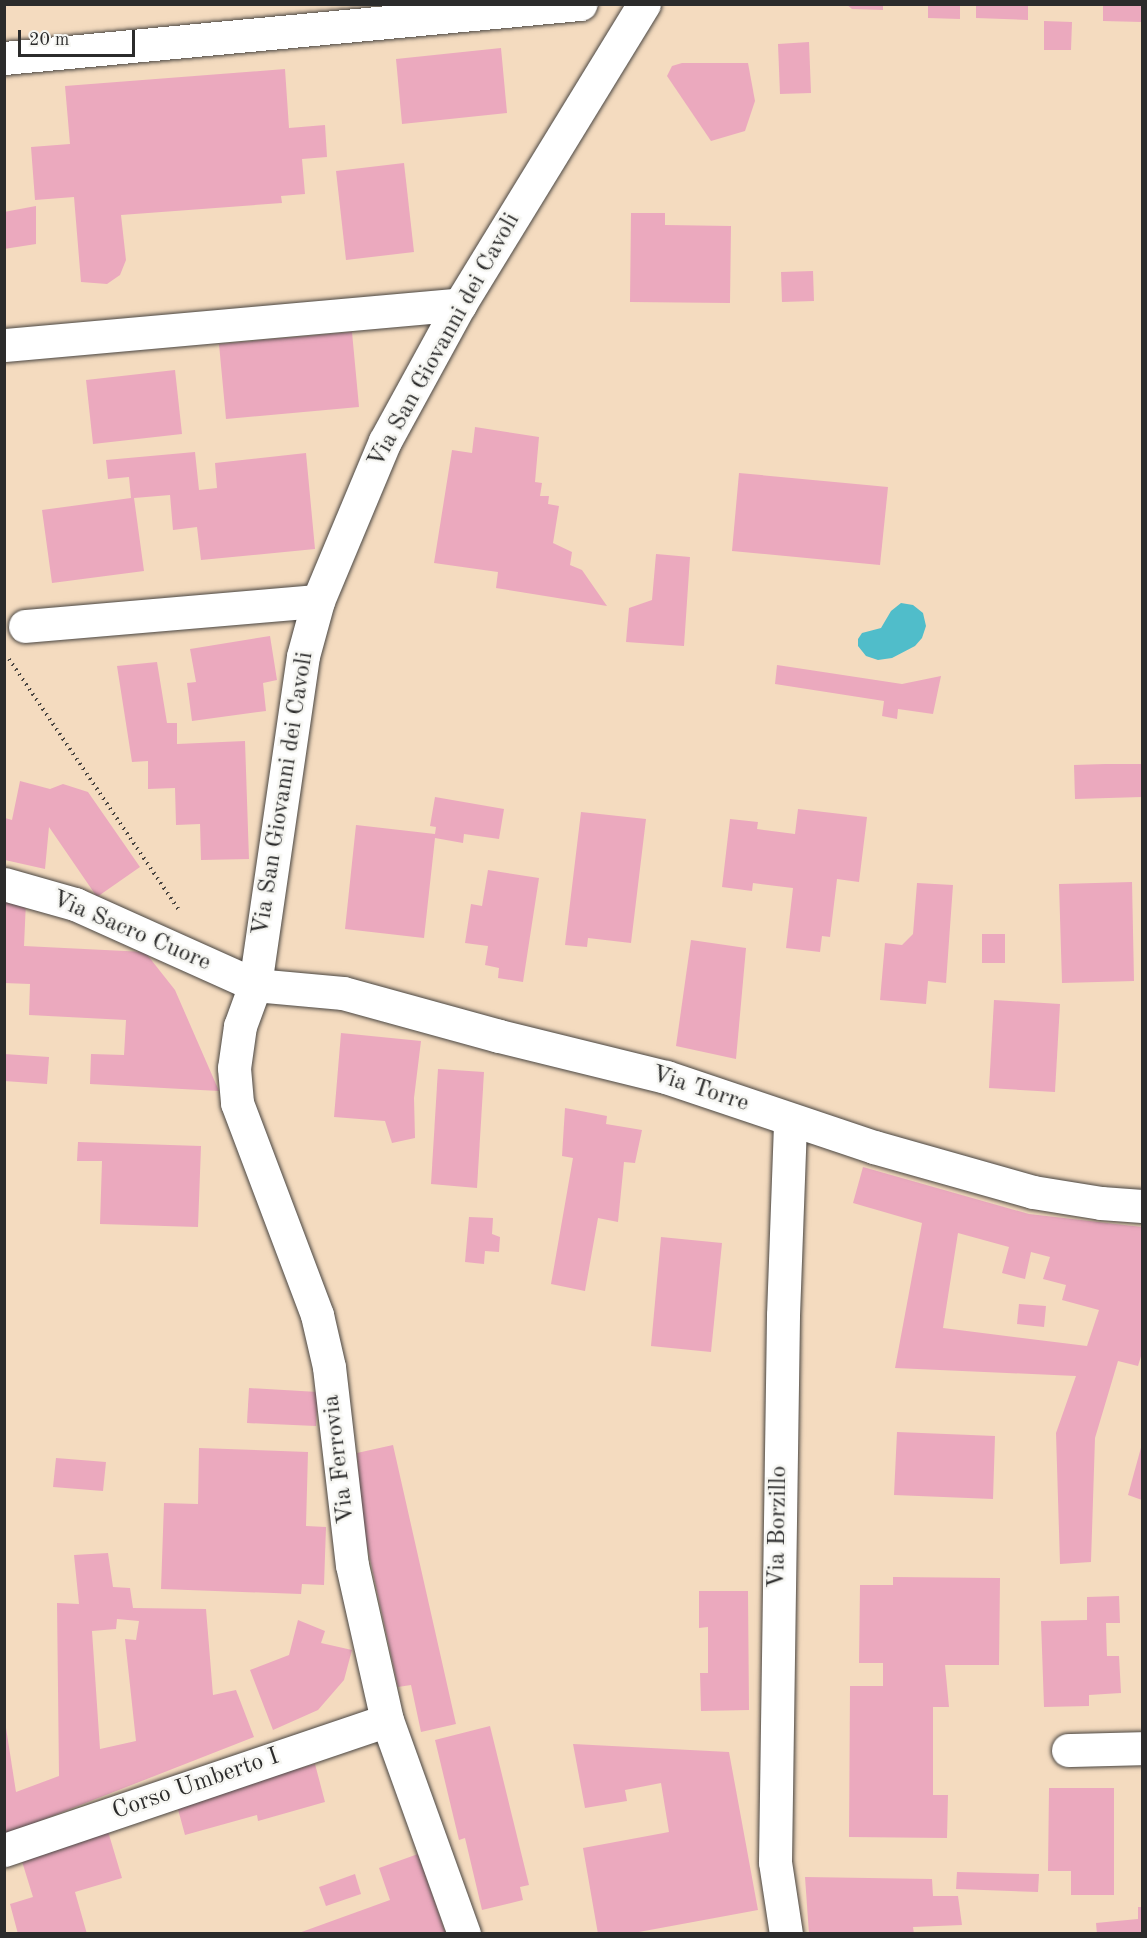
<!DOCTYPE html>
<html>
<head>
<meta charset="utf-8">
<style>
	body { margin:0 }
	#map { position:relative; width:1147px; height:1938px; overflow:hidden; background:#f4dbbf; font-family:"Old Standard TT",serif }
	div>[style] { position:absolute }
	.water>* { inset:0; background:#50bdca }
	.building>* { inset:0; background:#eba9be }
	.path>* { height:4px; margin-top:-2px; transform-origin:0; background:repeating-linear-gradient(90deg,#494541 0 1.5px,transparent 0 6px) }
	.roads { filter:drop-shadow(0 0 2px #494541) drop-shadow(0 0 2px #494541) }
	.minor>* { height:33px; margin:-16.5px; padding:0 16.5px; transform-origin:16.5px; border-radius:16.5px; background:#fff }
	.tertiary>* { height:33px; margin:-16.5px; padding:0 16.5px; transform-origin:16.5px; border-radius:16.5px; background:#fff }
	span { translate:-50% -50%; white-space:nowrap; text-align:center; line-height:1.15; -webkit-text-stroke:5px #f6f6f2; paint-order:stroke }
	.street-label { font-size:24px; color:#2b2b2b }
	.frame { position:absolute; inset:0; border:6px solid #2b2b2b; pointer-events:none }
	.scale { position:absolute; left:18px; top:30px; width:117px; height:27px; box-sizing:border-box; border:3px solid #2b2b2b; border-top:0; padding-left:8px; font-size:18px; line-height:21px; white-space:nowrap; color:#2b2b2b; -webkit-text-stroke:4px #f6f6f2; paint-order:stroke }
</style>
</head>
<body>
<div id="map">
	<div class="water">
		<div style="clip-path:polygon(901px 603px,913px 605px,923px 613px,926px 626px,922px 638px,915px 646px,892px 658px,878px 660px,866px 656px,858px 646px,858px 639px,862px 633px,881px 628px,891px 611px)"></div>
	</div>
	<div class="building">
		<div style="clip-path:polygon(846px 4px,883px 4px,883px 10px,852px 9px)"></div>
		<div style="clip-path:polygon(928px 4px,960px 4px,960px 19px,928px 18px)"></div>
		<div style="clip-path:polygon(976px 4px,1028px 4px,1028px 20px,976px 18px)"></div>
		<div style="clip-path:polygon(1103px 5px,1142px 5px,1142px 22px,1103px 21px)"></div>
		<div style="clip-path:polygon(1044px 21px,1072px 22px,1071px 50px,1044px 50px)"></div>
		<div style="clip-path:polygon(809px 42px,811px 93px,780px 94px,778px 44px)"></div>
		<div style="clip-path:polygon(501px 48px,507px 113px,402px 124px,396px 59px)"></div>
		<div style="clip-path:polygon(682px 63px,748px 63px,755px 101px,745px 131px,711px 141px,667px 76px,672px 66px)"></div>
		<div style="clip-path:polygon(285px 69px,289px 128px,325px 125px,327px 157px,302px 159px,305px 194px,281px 196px,282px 203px,121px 215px,126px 260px,120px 275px,107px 284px,81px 282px,74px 197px,35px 200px,31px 147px,70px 144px,65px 86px)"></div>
		<div style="clip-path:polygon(404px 163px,414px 252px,346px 260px,336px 171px)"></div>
		<div style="clip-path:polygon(36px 206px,36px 244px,4px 249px,4px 212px)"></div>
		<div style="clip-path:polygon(631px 213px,665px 213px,665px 225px,731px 226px,730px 303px,630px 302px)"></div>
		<div style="clip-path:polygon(813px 271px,814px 301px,782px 302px,781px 272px)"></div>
		<div style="clip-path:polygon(352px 332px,359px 407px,226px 419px,219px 344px)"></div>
		<div style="clip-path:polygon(175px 370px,182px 434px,93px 444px,86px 380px)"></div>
		<div style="clip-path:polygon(475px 427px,539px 437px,535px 482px,542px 483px,540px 496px,549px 496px,548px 504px,559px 506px,553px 543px,572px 552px,570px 565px,582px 570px,607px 606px,496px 588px,498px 572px,434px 563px,452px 450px,472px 453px)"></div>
		<div style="clip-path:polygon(195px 452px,199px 490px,217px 488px,215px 463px,306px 453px,315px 549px,201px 560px,197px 527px,173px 530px,170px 495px,134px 498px,144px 571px,52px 583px,42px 510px,131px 498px,129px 477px,108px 479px,106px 460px)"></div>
		<div style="clip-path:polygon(739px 473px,888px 487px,880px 565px,732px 551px)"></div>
		<div style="clip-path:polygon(656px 554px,690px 557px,684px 646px,626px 642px,629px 608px,652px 600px)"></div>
		<div style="clip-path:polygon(270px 636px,277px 680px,263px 683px,266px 711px,192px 721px,187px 683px,196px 682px,190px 649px)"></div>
		<div style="clip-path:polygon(157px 662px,167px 723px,177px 723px,177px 744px,245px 741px,249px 859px,201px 860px,200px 824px,176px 825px,175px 788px,148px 789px,148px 761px,132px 762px,117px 666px)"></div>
		<div style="clip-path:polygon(777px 665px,902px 684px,941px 676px,933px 714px,898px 709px,897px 719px,882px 716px,884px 701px,775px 684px)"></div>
		<div style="clip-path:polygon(1105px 764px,1142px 764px,1142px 797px,1075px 799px,1074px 765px)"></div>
		<div style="clip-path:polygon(20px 781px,50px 789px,63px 784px,88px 792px,140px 867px,97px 897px,49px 827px,45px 869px,5px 860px,5px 818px,12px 820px)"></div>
		<div style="clip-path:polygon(435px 797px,504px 809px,499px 839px,464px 834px,463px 843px,435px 838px,424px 938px,345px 929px,356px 825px,435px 834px,436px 827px,430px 826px)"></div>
		<div style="clip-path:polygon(798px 809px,867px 817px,859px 882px,837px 879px,830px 937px,822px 936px,820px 952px,786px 948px,793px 888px,753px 883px,752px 891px,722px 887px,730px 819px,758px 822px,757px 829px,795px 834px)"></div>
		<div style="clip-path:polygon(581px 812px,646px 819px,631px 943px,588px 938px,587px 947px,565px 945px)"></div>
		<div style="clip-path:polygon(488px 870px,539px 878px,523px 982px,498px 978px,499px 968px,485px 965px,488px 946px,465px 943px,471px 904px,482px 906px)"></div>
		<div style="clip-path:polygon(1132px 882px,1134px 981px,1062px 983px,1059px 884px)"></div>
		<div style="clip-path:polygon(917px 883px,953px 885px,946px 983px,928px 981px,926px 1004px,880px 1000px,885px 943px,902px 945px,913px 934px)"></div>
		<div style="clip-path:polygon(4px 901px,26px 901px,24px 946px,145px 952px,175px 990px,219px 1091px,90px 1084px,91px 1054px,124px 1055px,126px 1020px,29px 1015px,30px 984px,4px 983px)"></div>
		<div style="clip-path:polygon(982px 934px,1005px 934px,1005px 963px,982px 963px)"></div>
		<div style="clip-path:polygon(691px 940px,746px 948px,736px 1059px,676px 1046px)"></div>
		<div style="clip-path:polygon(994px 1000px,1060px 1004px,1055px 1092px,989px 1088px)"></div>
		<div style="clip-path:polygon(341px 1033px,421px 1041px,414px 1098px,415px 1138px,392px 1143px,385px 1121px,334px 1117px)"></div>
		<div style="clip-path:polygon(4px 1054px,49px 1057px,47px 1084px,4px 1081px)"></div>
		<div style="clip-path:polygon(438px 1069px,484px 1072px,477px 1188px,431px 1184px)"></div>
		<div style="clip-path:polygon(565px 1108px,607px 1116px,606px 1124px,642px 1130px,635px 1163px,624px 1162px,618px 1222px,598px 1218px,585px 1291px,551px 1284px,573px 1158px,562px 1156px)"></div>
		<div style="clip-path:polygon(78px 1142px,201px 1146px,198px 1227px,100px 1224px,102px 1161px,77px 1161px)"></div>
		<div style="clip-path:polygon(evenodd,863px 1167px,1029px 1214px,1142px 1227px,1142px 1353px,1138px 1366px,1118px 1361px,1095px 1438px,1091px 1562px,1060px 1564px,1056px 1433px,1076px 1376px,895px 1368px,922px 1223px,853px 1203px,863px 1167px,958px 1233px,1009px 1247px,1002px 1273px,1025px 1279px,1031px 1252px,1050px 1257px,1043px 1279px,1066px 1285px,1062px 1300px,1099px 1310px,1087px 1346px,943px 1328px,958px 1233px)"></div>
		<div style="clip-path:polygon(469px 1217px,493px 1218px,492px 1234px,500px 1237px,499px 1252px,485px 1251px,484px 1264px,465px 1262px)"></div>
		<div style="clip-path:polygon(661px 1237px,722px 1243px,711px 1352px,651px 1346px)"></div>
		<div style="clip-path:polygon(1019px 1304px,1046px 1306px,1044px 1327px,1017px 1324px)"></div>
		<div style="clip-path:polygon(249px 1388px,318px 1392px,316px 1426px,247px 1423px)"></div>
		<div style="clip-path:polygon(897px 1432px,995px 1436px,993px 1499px,894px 1495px)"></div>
		<div style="clip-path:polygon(1142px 1444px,1142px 1500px,1128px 1495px)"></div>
		<div style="clip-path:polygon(393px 1445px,456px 1724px,421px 1732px,411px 1685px,398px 1687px,363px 1527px,357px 1453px)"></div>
		<div style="clip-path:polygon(199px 1448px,308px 1452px,306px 1526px,326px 1527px,324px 1585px,302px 1584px,301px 1594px,161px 1589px,164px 1503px,198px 1504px)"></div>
		<div style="clip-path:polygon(56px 1458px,106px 1462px,103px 1491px,53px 1487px)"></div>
		<div style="clip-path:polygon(evenodd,108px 1553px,113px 1587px,130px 1588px,133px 1608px,206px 1609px,213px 1695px,236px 1690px,254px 1737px,4px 1835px,4px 1715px,16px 1792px,59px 1776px,57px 1603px,79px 1604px,74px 1555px,108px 1553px,117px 1619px,139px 1621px,136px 1640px,125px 1639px,136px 1741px,100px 1749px,92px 1631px,116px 1629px,117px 1619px)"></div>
		<div style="clip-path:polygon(893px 1577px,1000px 1578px,999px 1665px,945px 1665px,949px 1707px,933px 1707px,933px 1795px,948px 1795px,947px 1838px,849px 1837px,850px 1686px,883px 1686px,883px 1663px,859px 1663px,860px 1585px,893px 1585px)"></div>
		<div style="clip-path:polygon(699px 1591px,748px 1591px,749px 1710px,701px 1711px,700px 1673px,708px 1673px,708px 1627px,699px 1628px)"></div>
		<div style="clip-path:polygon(1119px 1596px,1120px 1623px,1106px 1623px,1107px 1656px,1119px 1656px,1121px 1693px,1089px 1695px,1089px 1706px,1044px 1707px,1041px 1621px,1087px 1620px,1087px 1597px)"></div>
		<div style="clip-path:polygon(298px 1620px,325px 1631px,321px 1643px,352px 1650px,344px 1680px,318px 1710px,273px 1730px,250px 1670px,289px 1655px)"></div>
		<div style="clip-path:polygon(490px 1726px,529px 1885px,520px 1887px,523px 1900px,482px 1910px,465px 1838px,459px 1840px,435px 1740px)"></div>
		<div style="clip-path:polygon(573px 1744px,729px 1752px,758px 1910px,628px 1934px,598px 1934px,583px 1848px,669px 1832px,661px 1783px,625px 1790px,627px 1801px,585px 1808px)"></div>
		<div style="clip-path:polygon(315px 1764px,325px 1802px,258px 1821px,257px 1815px,185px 1835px,176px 1802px)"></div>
		<div style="clip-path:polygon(1049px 1788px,1114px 1788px,1114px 1895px,1071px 1895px,1071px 1871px,1048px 1871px)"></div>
		<div style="clip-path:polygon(107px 1828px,122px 1878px,75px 1892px,87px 1934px,18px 1934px,10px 1904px,33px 1897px,20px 1855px)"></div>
		<div style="clip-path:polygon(418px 1854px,446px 1934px,296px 1934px,390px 1900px,379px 1868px)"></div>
		<div style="clip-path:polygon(957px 1872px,1039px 1874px,1038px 1892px,956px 1889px)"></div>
		<div style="clip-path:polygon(355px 1874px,361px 1894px,326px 1906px,319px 1887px)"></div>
		<div style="clip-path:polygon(805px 1877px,932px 1879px,933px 1896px,958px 1896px,962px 1925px,913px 1927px,914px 1934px,809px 1934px)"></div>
		<div style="clip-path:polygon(1138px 1907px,1142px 1907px,1142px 1934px,1097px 1934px,1096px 1923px,1138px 1919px)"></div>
	</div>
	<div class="path">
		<div style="left:9px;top:659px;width:302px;rotate:55.9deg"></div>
	</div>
	<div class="roads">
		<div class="minor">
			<div style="left:4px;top:58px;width:579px;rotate:-5.36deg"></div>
			<div style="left:4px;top:345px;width:458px;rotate:-5.1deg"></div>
			<div style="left:25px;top:626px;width:294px;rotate:-4.9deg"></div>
			<div style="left:255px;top:985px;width:332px;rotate:-81.7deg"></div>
			<div style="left:303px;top:656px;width:57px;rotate:-74.7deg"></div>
			<div style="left:318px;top:601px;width:173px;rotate:-67.3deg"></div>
			<div style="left:385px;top:441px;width:156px;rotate:-61.3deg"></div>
			<div style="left:460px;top:304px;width:352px;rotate:-58.5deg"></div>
			<div style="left:1068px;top:1750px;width:74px;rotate:-1.5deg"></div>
			<div style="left:4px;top:1850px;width:404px;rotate:-18.7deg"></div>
			<div style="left:786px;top:1934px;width:73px;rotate:-98.7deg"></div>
			<div style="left:775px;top:1862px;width:547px;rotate:-89.16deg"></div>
			<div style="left:783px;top:1315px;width:194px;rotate:-87.9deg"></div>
		</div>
		<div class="tertiary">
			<div style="left:4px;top:884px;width:74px;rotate:15.7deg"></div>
			<div style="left:75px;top:904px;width:197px;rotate:24.2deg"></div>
			<div style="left:255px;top:985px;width:88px;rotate:5.2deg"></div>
			<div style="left:343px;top:993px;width:162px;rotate:15.4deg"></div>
			<div style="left:499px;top:1036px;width:172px;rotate:13.8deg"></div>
			<div style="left:666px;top:1077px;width:219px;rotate:18.6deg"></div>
			<div style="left:874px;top:1147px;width:165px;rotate:15.8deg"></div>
			<div style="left:1033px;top:1192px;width:69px;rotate:9.2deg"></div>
			<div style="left:1101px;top:1203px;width:41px;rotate:4.2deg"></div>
			<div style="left:255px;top:985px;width:44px;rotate:110.1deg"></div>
			<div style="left:240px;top:1026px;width:42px;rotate:98.1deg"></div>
			<div style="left:234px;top:1068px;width:35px;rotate:85deg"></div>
			<div style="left:237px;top:1103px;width:227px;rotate:69.3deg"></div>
			<div style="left:317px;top:1315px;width:53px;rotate:77deg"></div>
			<div style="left:329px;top:1367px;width:199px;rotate:83.4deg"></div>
			<div style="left:352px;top:1565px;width:159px;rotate:77.3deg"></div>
			<div style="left:387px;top:1720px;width:227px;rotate:70.2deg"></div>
		</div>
	</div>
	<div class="street-label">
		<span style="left:445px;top:341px;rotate:-61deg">Via San Giovanni dei Cavoli</span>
		<span style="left:284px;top:794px;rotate:-81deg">Via San Giovanni dei Cavoli</span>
		<span style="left:131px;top:932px;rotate:23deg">Via Sacro Cuore</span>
		<span style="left:700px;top:1090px;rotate:18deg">Via Torre</span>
		<span style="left:340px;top:1459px;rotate:-97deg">Via Ferrovia</span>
		<span style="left:779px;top:1527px;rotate:-89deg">Via Borzillo</span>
		<span style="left:196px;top:1785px;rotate:-19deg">Corso Umberto I</span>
	</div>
	<div class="frame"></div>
	<div class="scale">20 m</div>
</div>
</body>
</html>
